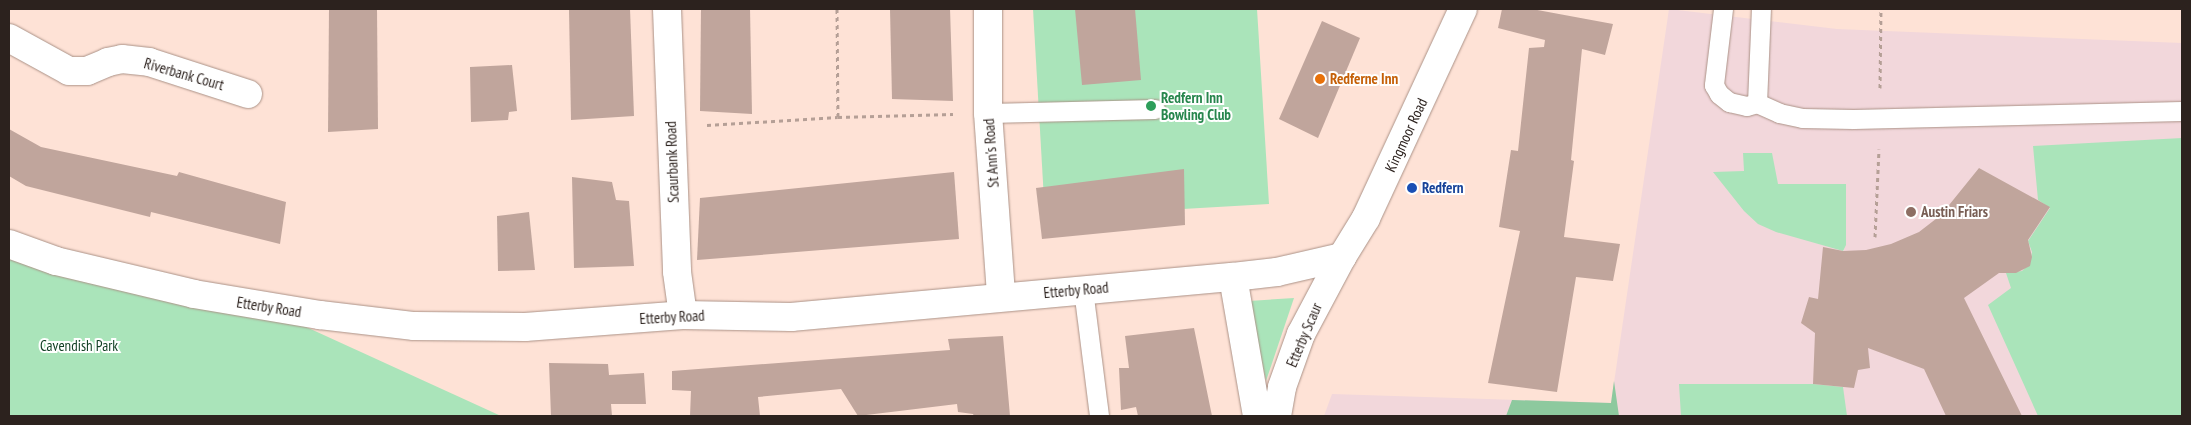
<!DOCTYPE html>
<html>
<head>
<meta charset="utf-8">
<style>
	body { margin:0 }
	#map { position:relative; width:2191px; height:425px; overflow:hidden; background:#fee2d6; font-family:"PT Sans Narrow",sans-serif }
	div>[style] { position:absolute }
	.education>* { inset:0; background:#f2d7db }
	.green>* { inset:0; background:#aae4ba }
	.forest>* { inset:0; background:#8dc99e }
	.building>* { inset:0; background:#c0a59c }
	.path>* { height:3px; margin-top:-1.5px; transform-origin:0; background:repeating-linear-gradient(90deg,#b59f96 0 4px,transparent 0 8px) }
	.roads { filter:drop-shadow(0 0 1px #ab9287) drop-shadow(0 0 1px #ab9287) }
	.service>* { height:19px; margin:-9.5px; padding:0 9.5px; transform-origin:9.5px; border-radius:9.5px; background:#fff }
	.minor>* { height:28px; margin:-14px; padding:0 14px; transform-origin:14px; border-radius:14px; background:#fff }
	.tertiary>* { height:28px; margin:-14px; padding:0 14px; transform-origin:14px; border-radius:14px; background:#fff }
	.dots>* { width:14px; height:14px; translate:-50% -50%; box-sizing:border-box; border:2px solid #fff; border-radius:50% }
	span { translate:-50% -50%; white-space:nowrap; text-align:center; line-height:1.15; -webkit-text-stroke:4px #fff; paint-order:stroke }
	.street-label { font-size:15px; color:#2c221e }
	.food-label { font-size:15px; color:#c56008; font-weight:700 }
	.left { translate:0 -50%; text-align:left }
	.leisure-label { font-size:15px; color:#27864d; font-weight:700 }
	.transit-label { font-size:15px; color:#164399; font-weight:700 }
	.education-label { font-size:15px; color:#785e54; font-weight:700 }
	.park-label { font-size:15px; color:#0f3e22 }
	.frame { position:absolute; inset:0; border:10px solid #2c221e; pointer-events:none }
</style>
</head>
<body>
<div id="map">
	<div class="education">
		<div style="clip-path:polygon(1669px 9px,1837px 29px,2182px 43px,2182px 416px,1324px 416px,1332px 394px,1611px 403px)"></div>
	</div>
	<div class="green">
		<div style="clip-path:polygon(1033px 9px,1257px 9px,1269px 204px,1045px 217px)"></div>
		<div style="clip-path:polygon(2182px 138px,2182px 416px,2038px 416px,1988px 305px,2011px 288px,2006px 273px,2022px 271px,2030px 263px,2032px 252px,2028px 241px,2050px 208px,2038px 200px,2033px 146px)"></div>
		<div style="clip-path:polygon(1743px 153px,1772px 153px,1778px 184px,1846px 184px,1846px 245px,1843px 251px,1776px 232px,1758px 224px,1744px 211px,1713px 172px,1744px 171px)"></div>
		<div style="clip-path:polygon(9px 257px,304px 326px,501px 416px,9px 416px)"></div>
		<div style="clip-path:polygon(1294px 298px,1266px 381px,1249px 301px)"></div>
		<div style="clip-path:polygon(1679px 384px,1813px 384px,1843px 387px,1847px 416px,1681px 416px)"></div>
	</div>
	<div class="forest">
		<div style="clip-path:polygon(1614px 381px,1619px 416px,1506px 416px,1512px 400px,1611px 403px)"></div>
	</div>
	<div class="building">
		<div style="clip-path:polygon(329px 9px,377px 9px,378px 129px,328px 132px)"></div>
		<div style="clip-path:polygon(569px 9px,630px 9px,634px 116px,571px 120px)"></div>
		<div style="clip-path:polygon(701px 9px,750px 9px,752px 114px,700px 111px)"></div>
		<div style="clip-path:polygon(890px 9px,950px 9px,953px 101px,892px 99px)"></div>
		<div style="clip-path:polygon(1075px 9px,1135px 9px,1141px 80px,1082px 85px)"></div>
		<div style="clip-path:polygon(1502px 9px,1532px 9px,1613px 24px,1605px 55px,1582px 49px,1571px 160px,1574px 161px,1564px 237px,1620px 244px,1613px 281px,1576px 277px,1557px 392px,1488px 383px,1520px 231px,1499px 227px,1511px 150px,1518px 151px,1529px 48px,1544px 47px,1545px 40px,1498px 28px)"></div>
		<div style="clip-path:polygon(1322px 21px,1360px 38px,1318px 138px,1279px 119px)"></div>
		<div style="clip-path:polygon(512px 65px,517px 111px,509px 112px,508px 120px,471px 122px,470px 67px)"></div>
		<div style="clip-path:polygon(9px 129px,41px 147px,177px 176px,179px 172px,286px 202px,280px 244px,151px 212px,150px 217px,26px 186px,9px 176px)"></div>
		<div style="clip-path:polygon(1979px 168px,2050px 207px,2028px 240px,2032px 257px,2030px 266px,2016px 273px,1999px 273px,1964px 298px,2022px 416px,1946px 416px,1924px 369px,1868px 348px,1870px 368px,1858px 370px,1854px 388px,1813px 384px,1815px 333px,1801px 323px,1809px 297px,1818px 299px,1823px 247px,1843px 251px,1866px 250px,1891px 244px,1919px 232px,1941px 215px)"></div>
		<div style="clip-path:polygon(1184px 169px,1185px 225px,1042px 239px,1036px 188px)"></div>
		<div style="clip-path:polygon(954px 172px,959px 239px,697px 260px,700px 198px)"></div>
		<div style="clip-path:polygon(572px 177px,612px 182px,616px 200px,629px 201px,634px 266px,574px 268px)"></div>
		<div style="clip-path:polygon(529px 212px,535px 270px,498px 271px,497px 216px)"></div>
		<div style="clip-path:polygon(1194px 328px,1212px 416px,1138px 416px,1136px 407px,1121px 410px,1119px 368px,1129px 368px,1125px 336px)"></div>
		<div style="clip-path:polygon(1003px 336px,1010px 416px,974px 416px,973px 414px,958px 412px,957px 404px,858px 416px,841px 389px,758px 397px,760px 416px,690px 416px,691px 391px,672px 390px,672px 371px,950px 350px,948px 339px)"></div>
		<div style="clip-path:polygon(549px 363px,608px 364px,609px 375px,644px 373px,646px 404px,611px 404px,612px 416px,551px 416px)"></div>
	</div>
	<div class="path">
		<div style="left:837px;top:9px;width:108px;rotate:89.5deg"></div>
		<div style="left:1880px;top:88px;width:79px;rotate:-89.3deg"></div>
		<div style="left:707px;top:125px;width:131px;rotate:-3.5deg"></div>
		<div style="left:838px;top:117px;width:115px;rotate:-1.5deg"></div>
		<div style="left:1875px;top:237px;width:88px;rotate:-87.4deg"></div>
	</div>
	<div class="roads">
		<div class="service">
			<div style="left:1723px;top:9px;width:77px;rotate:96.8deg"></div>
			<div style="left:1714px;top:85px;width:10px;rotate:61deg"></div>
			<div style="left:1719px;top:94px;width:13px;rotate:39deg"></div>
			<div style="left:1729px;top:102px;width:18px;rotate:13deg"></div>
			<div style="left:1747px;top:106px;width:10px;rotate:-17deg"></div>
			<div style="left:1757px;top:103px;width:94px;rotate:-87.6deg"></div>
			<div style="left:1757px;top:103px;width:24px;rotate:24deg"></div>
			<div style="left:1779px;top:113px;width:24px;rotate:12deg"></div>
			<div style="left:1802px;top:118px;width:51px;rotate:1.1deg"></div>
			<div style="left:1853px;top:119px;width:329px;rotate:-1.4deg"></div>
			<div style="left:988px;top:113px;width:167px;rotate:-1.4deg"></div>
			<div style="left:1083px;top:289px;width:128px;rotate:82.8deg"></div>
		</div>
		<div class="minor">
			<div style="left:667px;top:9px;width:263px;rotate:87.8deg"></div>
			<div style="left:677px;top:272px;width:43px;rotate:82.1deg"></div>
			<div style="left:988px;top:9px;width:104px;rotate:90deg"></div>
			<div style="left:988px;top:113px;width:183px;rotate:85.9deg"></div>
			<div style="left:9px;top:38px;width:68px;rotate:28.8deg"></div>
			<div style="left:69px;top:71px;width:18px"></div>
			<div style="left:87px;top:71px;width:23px;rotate:-23deg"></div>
			<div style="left:108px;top:62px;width:14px;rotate:-12deg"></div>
			<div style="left:122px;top:59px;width:27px;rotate:6deg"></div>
			<div style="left:149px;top:62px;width:104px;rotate:17.9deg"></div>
			<div style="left:9px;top:244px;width:50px;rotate:19.9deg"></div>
			<div style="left:56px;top:261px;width:142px;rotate:13.4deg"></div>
			<div style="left:194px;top:294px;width:128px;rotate:9.5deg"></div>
			<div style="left:320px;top:315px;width:95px;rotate:6.7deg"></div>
			<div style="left:414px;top:326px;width:111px;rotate:0.5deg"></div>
			<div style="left:525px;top:327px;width:158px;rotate:-4.3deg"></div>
			<div style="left:683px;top:315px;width:108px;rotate:1.1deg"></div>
			<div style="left:791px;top:317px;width:444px;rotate:-5.2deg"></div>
			<div style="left:1233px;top:277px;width:44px;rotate:-6.5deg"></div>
			<div style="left:1277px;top:272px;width:67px;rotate:-13deg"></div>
			<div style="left:1233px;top:277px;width:141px;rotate:80.2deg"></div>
		</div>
		<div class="tertiary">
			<div style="left:1277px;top:416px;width:29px;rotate:-80deg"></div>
			<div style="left:1282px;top:387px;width:56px;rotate:-70.3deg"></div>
			<div style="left:1301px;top:334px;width:87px;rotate:-62deg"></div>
			<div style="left:1342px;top:257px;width:46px;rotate:-58.4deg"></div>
			<div style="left:1366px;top:218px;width:230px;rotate:-65.1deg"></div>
		</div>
	</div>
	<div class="dots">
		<div style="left:1320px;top:79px;background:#e8710a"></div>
		<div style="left:1151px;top:106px;background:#2e9e5b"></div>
		<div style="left:1412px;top:188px;background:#1a4fb4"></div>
		<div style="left:1911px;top:212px;background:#8d6e63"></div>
	</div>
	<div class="street-label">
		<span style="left:184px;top:74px;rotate:16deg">Riverbank Court</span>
		<span style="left:1406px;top:135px;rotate:-65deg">Kingmoor Road</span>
		<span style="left:991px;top:153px;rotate:-94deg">St Ann's Road</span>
		<span style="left:672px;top:162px;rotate:-92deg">Scaurbank Road</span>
		<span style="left:1076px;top:290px;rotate:-5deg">Etterby Road</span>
		<span style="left:269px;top:307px;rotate:9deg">Etterby Road</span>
		<span style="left:672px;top:317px;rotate:-3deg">Etterby Road</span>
		<span style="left:1304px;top:335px;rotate:-67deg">Etterby Scaur</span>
	</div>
	<div class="food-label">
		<span class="left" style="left:1330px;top:79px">Redferne Inn</span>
	</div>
	<div class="leisure-label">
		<span class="left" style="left:1161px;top:106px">Redfern Inn<br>Bowling Club</span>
	</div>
	<div class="transit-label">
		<span class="left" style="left:1422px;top:188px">Redfern</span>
	</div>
	<div class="education-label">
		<span class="left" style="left:1921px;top:212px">Austin Friars</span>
	</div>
	<div class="park-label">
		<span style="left:79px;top:346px">Cavendish Park</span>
	</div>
	<div class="frame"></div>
</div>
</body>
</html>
